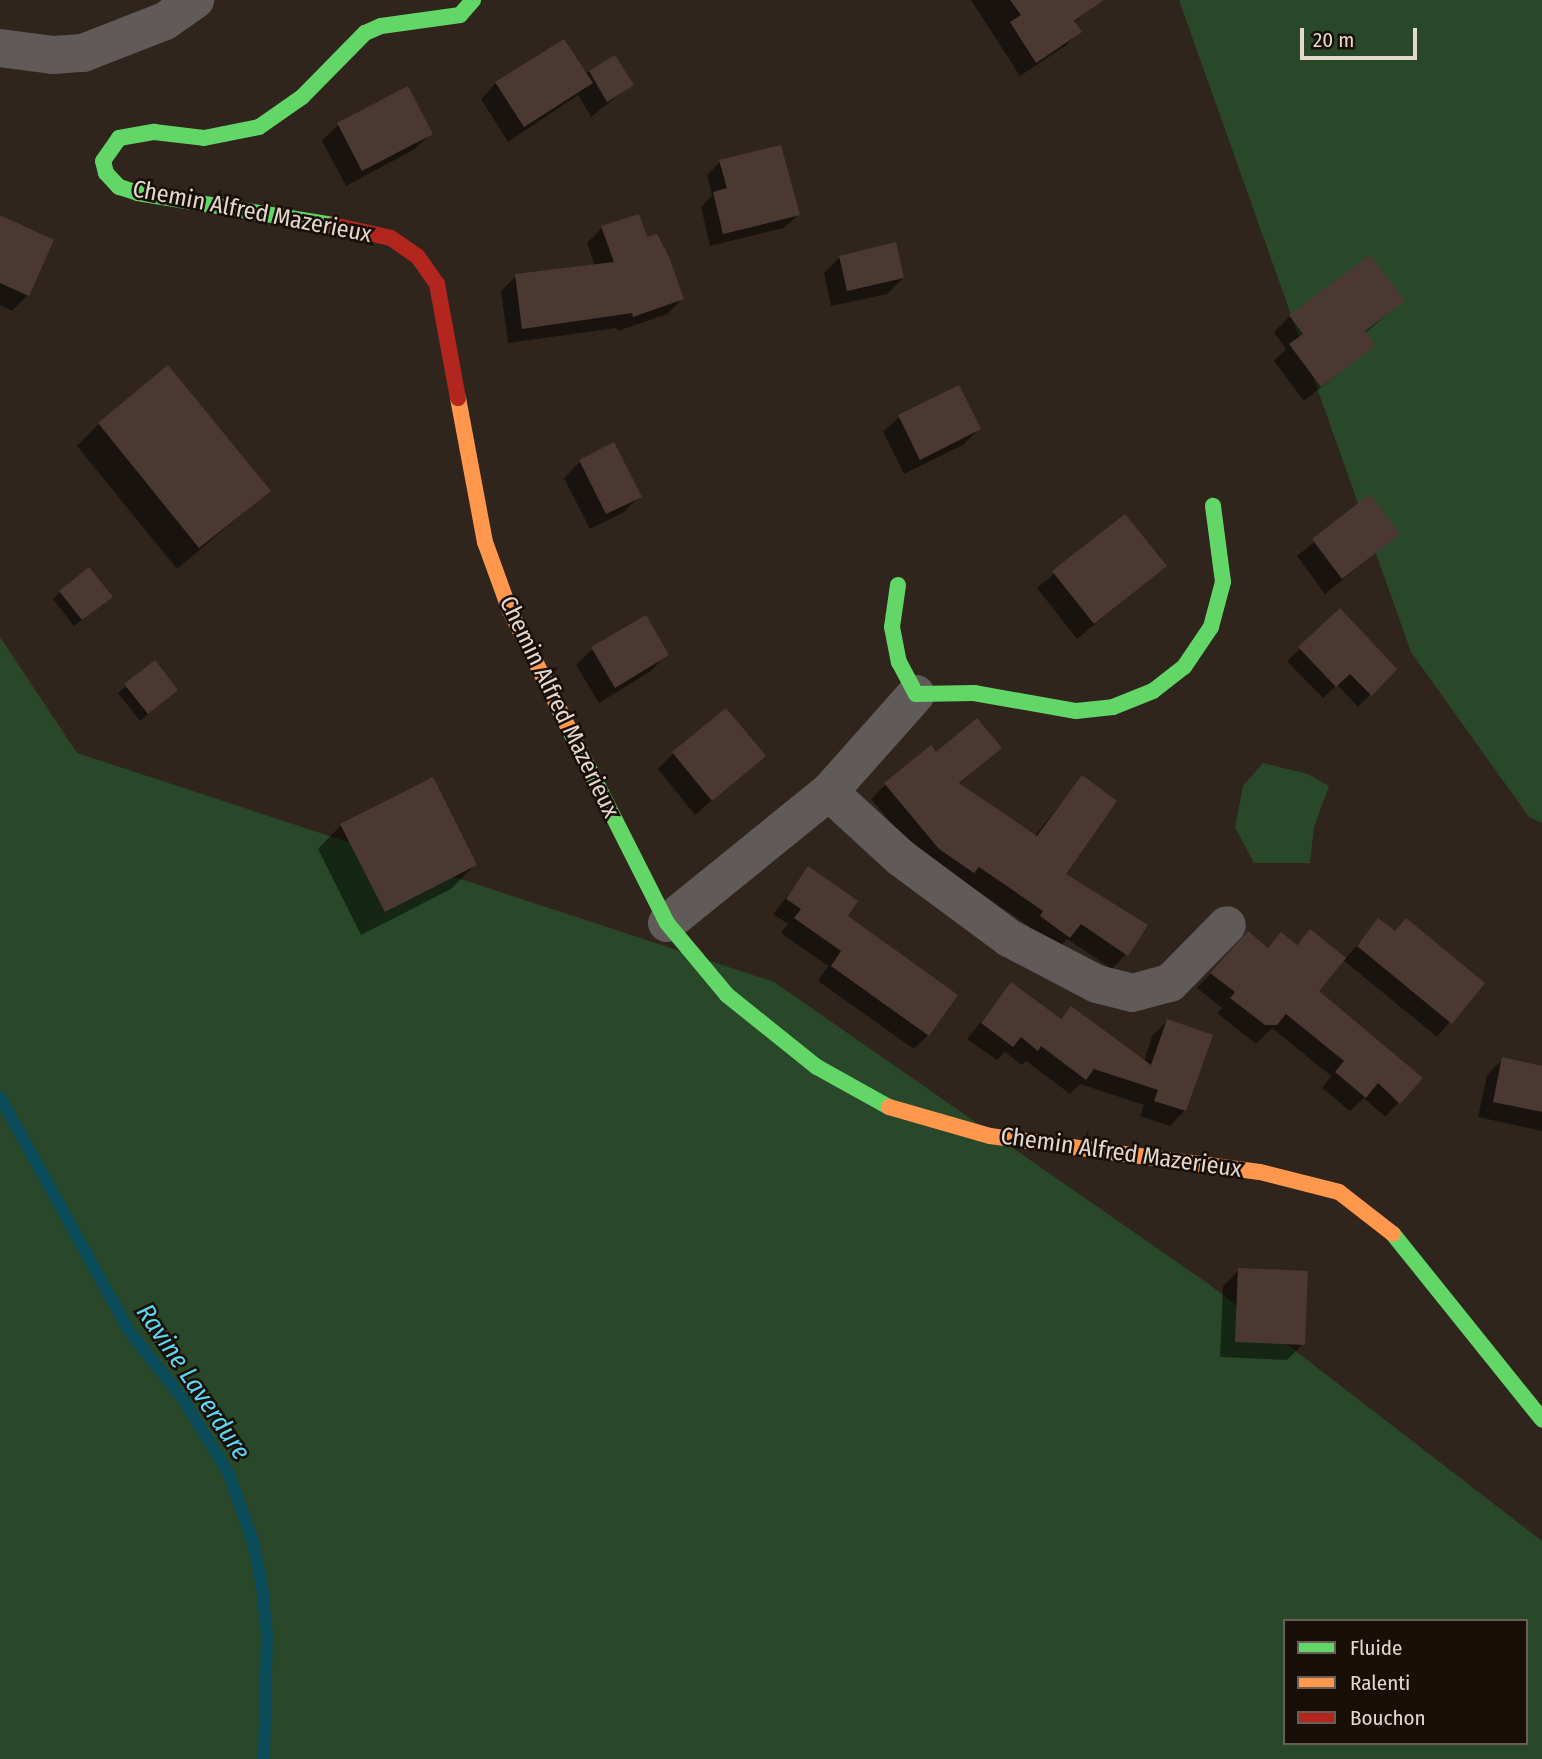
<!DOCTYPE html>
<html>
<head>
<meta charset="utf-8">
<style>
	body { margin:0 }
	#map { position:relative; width:1542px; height:1759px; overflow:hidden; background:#2f251d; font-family:"Fira Sans Condensed",sans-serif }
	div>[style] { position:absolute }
	.green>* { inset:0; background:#294829 }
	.shadow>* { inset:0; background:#0007 }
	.stream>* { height:12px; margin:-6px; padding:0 6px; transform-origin:6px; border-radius:6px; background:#0a4c5a }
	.building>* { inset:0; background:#4c3833 }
	.street>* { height:38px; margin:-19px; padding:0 19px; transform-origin:19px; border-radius:19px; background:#605a58 }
	.fast>* { height:16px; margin:-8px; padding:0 8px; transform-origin:8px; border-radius:8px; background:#63d668 }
	.slow>* { height:16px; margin:-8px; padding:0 8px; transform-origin:8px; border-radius:8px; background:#ff974d }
	.jam>* { height:16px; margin:-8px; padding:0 8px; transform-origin:8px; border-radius:8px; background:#b3261e }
	span { translate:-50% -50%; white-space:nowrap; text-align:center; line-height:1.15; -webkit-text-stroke:5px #180f09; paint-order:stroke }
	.street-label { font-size:24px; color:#e4d7ce }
	.water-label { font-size:26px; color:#5dd7f6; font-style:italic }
	.legend { position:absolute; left:1283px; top:1619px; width:245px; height:126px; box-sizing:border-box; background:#180f09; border:2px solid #6a5f58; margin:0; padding:9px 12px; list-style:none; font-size:21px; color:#e4d7ce }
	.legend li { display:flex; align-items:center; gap:14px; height:35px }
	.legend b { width:35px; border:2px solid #6a5f58 }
	.scale { position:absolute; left:1300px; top:28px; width:117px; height:32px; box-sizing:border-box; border:4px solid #e4d7ce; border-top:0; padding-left:9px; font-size:21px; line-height:24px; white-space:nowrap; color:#e4d7ce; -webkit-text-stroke:5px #180f09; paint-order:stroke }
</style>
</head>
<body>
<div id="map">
	<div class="green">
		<div style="clip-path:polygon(1179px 0,1542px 0,1542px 823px,1529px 817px,1411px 652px)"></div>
		<div style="clip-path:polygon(evenodd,0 637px,77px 753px,774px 982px,1210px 1285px,1542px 1541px,1542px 1759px,0 1759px,0 637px,1285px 1621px,1526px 1621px,1526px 1743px,1285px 1743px,1285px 1621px)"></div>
		<div style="clip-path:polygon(1263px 763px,1308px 774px,1329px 786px,1314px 827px,1310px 863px,1254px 863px,1235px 827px,1243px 786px)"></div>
	</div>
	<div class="shadow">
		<div style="clip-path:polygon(971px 0,1101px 0,1074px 23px,1079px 32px,1065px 46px,1020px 76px)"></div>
		<div style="clip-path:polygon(590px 72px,631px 85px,591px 117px,578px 95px,508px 142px,481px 99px,496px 83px)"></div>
		<div style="clip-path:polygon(408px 89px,431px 133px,415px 149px,346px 186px,322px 141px,338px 125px)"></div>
		<div style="clip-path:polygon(720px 162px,798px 215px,784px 228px,710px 246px,701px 207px,712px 195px,707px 175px)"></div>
		<div style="clip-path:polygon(0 217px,28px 295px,12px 311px,0 305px)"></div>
		<div style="clip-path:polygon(602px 228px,646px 239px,682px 299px,667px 314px,618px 331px,616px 328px,508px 343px,501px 291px,516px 276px,595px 266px,587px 243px)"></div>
		<div style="clip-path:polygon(840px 257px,903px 278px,887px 294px,831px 306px,824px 273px)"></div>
		<div style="clip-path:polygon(1403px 301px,1364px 334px,1373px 346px,1304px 401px,1274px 361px,1286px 349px,1274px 332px,1290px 316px)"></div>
		<div style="clip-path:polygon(899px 417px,979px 429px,963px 445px,904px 474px,883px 432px)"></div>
		<div style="clip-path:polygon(99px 424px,269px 491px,177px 569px,77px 446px)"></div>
		<div style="clip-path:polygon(613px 445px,640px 496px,624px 512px,590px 529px,564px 478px,580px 462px)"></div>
		<div style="clip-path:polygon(1370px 497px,1398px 534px,1325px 594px,1297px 556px)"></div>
		<div style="clip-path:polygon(1125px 516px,1165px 566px,1077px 639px,1037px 588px)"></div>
		<div style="clip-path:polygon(60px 592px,103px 604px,74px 626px,53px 599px)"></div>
		<div style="clip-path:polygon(1340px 611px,1395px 669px,1358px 707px,1337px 685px,1323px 698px,1287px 661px)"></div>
		<div style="clip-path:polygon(645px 618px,666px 655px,651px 671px,599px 703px,576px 665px,592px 649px)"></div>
		<div style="clip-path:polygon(154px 663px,168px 697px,140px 721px,118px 693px)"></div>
		<div style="clip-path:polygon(999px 748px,958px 785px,1034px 837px,1082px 777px,1063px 875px,1126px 954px,1112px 969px,1067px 939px,1054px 952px,1026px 932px,1029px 926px,963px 881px,925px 864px,871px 799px,886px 784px,936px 754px)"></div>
		<div style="clip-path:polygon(673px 754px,763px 756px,695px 815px,658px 769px)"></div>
		<div style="clip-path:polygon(341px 825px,475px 865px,451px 889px,361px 935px,318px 849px)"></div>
		<div style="clip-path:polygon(809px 869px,928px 1035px,914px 1049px,818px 981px,828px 966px,781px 933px,788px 924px,773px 914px)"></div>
		<div style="clip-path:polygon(1378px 921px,1482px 983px,1437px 1037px,1342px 959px,1317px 991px,1399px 1102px,1385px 1117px,1364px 1098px,1350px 1111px,1322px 1088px,1331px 1076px,1272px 1028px,1256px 1044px,1217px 1013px,1222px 1008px,1197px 988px,1234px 948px,1266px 949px,1281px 934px,1295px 946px,1310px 931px,1345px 959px)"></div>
		<div style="clip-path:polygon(1011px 984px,1059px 1020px,1071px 1008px,1144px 1062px,1152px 1036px,1167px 1021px,1185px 1110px,1170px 1126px,1140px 1116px,1144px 1105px,1080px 1084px,1070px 1094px,1026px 1061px,1022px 1065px,1005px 1052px,997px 1060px,967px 1039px)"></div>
		<div style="clip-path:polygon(1503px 1059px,1542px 1067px,1542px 1131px,1478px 1117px,1487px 1075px)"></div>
		<div style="clip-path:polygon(1239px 1270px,1303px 1344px,1287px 1360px,1220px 1357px,1223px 1286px)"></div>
	</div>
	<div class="stream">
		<div style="left:0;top:1097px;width:267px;rotate:61.1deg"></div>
		<div style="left:129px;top:1331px;width:87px;rotate:51.5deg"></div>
		<div style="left:183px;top:1399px;width:88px;rotate:58.5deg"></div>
		<div style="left:229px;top:1474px;width:72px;rotate:70.6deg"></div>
		<div style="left:253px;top:1542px;width:45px;rotate:78.4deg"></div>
		<div style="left:262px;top:1586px;width:48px;rotate:84.1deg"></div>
		<div style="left:267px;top:1634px;width:125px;rotate:91.4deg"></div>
	</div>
	<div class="building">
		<div style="clip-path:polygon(1010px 0,1104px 0,1074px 21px,1082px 32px,1036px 63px,1010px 22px,1021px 15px)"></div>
		<div style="clip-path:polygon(564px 39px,593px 83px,524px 127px,495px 82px)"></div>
		<div style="clip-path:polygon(615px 55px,634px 85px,607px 102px,589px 71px)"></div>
		<div style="clip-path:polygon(408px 86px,433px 134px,362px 171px,337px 123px)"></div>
		<div style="clip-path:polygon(781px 145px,800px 215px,723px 234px,713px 192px,727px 188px,719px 160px)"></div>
		<div style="clip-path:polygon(639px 214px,647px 237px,657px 234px,669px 257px,684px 299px,633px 317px,632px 313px,522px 329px,515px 274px,614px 262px,601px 226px)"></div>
		<div style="clip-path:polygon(0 215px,54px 240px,29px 296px,0 283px)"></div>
		<div style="clip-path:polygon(896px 242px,904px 278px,847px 291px,839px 256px)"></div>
		<div style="clip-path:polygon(1370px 255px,1405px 301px,1365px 331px,1375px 346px,1321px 387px,1289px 344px,1303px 334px,1289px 315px)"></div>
		<div style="clip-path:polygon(168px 365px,271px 491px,199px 548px,98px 423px)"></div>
		<div style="clip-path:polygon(959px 385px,981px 429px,920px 460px,898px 415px)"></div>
		<div style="clip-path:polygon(614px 442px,642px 497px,606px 514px,579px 460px)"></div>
		<div style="clip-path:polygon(1370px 494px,1400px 534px,1342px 579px,1312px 539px)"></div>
		<div style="clip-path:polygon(1125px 514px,1167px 566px,1094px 624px,1052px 571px)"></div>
		<div style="clip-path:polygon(89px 567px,113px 597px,82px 620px,59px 591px)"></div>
		<div style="clip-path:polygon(1340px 608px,1397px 669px,1372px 696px,1350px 674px,1336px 687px,1298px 647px)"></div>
		<div style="clip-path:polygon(646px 615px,669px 655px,615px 688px,591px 647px)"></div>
		<div style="clip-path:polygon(155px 660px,178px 690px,148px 714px,124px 684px)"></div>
		<div style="clip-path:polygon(726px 708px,766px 756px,712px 801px,672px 752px)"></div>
		<div style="clip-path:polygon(977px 718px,1002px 748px,959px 783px,1037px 836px,1082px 775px,1117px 801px,1066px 874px,1148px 925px,1128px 956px,1081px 924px,1070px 938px,1040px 916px,1043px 911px,979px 867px,974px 873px,939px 849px,884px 783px,931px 745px,936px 752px)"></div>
		<div style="clip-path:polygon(433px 777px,477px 865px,385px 912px,340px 824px)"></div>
		<div style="clip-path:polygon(808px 866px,858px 901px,848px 916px,958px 995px,929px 1036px,831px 966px,841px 951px,794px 918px,801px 909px,786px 899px)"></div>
		<div style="clip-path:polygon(1378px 918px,1395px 931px,1406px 918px,1485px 983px,1452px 1024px,1357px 946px)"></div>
		<div style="clip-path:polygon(1310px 929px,1346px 958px,1319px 991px,1423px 1078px,1400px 1104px,1378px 1083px,1366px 1098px,1335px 1072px,1344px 1061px,1286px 1014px,1277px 1025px,1265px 1025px,1230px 998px,1235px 992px,1210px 973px,1248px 931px,1268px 948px,1281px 932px,1297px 945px)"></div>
		<div style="clip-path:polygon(1011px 982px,1061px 1019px,1071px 1006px,1151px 1065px,1167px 1019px,1213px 1035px,1186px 1111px,1154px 1101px,1158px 1090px,1094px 1069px,1086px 1080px,1041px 1046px,1038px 1051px,1021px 1037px,1013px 1047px,981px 1023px)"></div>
		<div style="clip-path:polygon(1502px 1057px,1542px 1066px,1542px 1112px,1493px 1102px)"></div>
		<div style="clip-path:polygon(1238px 1268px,1308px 1271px,1305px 1345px,1235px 1342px)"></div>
	</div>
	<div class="street">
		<div style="left:0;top:48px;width:53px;rotate:7.5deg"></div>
		<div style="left:53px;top:55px;width:30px;rotate:-4deg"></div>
		<div style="left:83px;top:53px;width:88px;rotate:-21.3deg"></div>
		<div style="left:165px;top:21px;width:37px;rotate:-35deg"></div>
		<div style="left:829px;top:792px;width:98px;rotate:42.5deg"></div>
		<div style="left:901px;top:858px;width:134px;rotate:36.5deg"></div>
		<div style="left:1009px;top:938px;width:99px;rotate:27.6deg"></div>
		<div style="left:1097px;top:984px;width:36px;rotate:14deg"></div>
		<div style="left:1132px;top:993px;width:39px;rotate:-15deg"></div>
		<div style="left:1170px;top:983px;width:81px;rotate:-45.5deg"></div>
		<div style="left:667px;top:923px;width:208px;rotate:-39deg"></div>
		<div style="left:829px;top:792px;width:131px;rotate:-48.4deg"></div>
	</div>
	<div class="fast">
		<div style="left:333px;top:225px;width:198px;rotate:-170.7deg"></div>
		<div style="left:138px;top:193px;width:20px;rotate:-162deg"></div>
		<div style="left:119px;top:187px;width:19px;rotate:-133deg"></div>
		<div style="left:106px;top:173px;width:12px;rotate:-104deg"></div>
		<div style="left:103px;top:161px;width:28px;rotate:-55deg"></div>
		<div style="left:119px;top:138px;width:36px;rotate:-10deg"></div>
		<div style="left:154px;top:132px;width:50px;rotate:6.8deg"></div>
		<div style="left:204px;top:138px;width:56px;rotate:-11.3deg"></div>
		<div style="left:259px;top:127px;width:52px;rotate:-34.9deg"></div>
		<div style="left:302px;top:97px;width:90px;rotate:-45.5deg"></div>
		<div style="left:365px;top:33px;width:17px;rotate:-24deg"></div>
		<div style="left:381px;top:26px;width:80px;rotate:-7.9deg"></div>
		<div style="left:460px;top:15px;width:20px;rotate:-49deg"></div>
		<div style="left:898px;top:585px;width:42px;rotate:98.1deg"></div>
		<div style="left:892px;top:627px;width:36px;rotate:79deg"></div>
		<div style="left:899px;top:662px;width:36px;rotate:62deg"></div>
		<div style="left:916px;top:694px;width:58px;rotate:-1deg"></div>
		<div style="left:974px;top:693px;width:104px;rotate:10deg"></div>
		<div style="left:1076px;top:711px;width:37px;rotate:-6deg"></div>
		<div style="left:1113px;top:707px;width:43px;rotate:-21.8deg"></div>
		<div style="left:1153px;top:691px;width:39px;rotate:-38deg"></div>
		<div style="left:1184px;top:667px;width:48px;rotate:-56deg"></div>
		<div style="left:1211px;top:627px;width:47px;rotate:-75.1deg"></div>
		<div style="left:1223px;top:582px;width:77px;rotate:-97.5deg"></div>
		<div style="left:569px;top:729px;width:217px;rotate:63.2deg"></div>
		<div style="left:667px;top:923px;width:94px;rotate:50.2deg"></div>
		<div style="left:727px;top:995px;width:115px;rotate:38.7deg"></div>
		<div style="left:817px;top:1067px;width:82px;rotate:29.1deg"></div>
		<div style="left:1393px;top:1234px;width:238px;rotate:51.2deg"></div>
	</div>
	<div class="slow">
		<div style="left:458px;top:398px;width:147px;rotate:79.4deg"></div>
		<div style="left:485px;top:542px;width:73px;rotate:70.1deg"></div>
		<div style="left:510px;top:611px;width:132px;rotate:63.4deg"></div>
		<div style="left:889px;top:1107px;width:105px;rotate:16deg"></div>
		<div style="left:990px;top:1136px;width:272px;rotate:7.6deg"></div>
		<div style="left:1260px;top:1172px;width:81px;rotate:14.2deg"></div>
		<div style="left:1339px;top:1192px;width:68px;rotate:37.9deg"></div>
	</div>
	<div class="jam">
		<div style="left:333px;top:225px;width:59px;rotate:12.6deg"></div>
		<div style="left:391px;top:238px;width:33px;rotate:35deg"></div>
		<div style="left:418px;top:257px;width:33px;rotate:55deg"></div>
		<div style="left:437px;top:284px;width:116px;rotate:79.6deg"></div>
	</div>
	<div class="street-label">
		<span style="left:252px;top:212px;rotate:11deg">Chemin Alfred Mazerieux</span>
		<span style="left:559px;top:707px;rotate:64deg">Chemin Alfred Mazerieux</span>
		<span style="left:1121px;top:1153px;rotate:8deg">Chemin Alfred Mazerieux</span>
	</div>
	<div class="water-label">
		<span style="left:193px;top:1382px;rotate:56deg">Ravine Laverdure</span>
	</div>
	<ul class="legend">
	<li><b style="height:9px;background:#63d668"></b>Fluide</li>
	<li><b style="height:9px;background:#ff974d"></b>Ralenti</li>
	<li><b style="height:9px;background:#b3261e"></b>Bouchon</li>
	</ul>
	<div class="scale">20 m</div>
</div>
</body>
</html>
